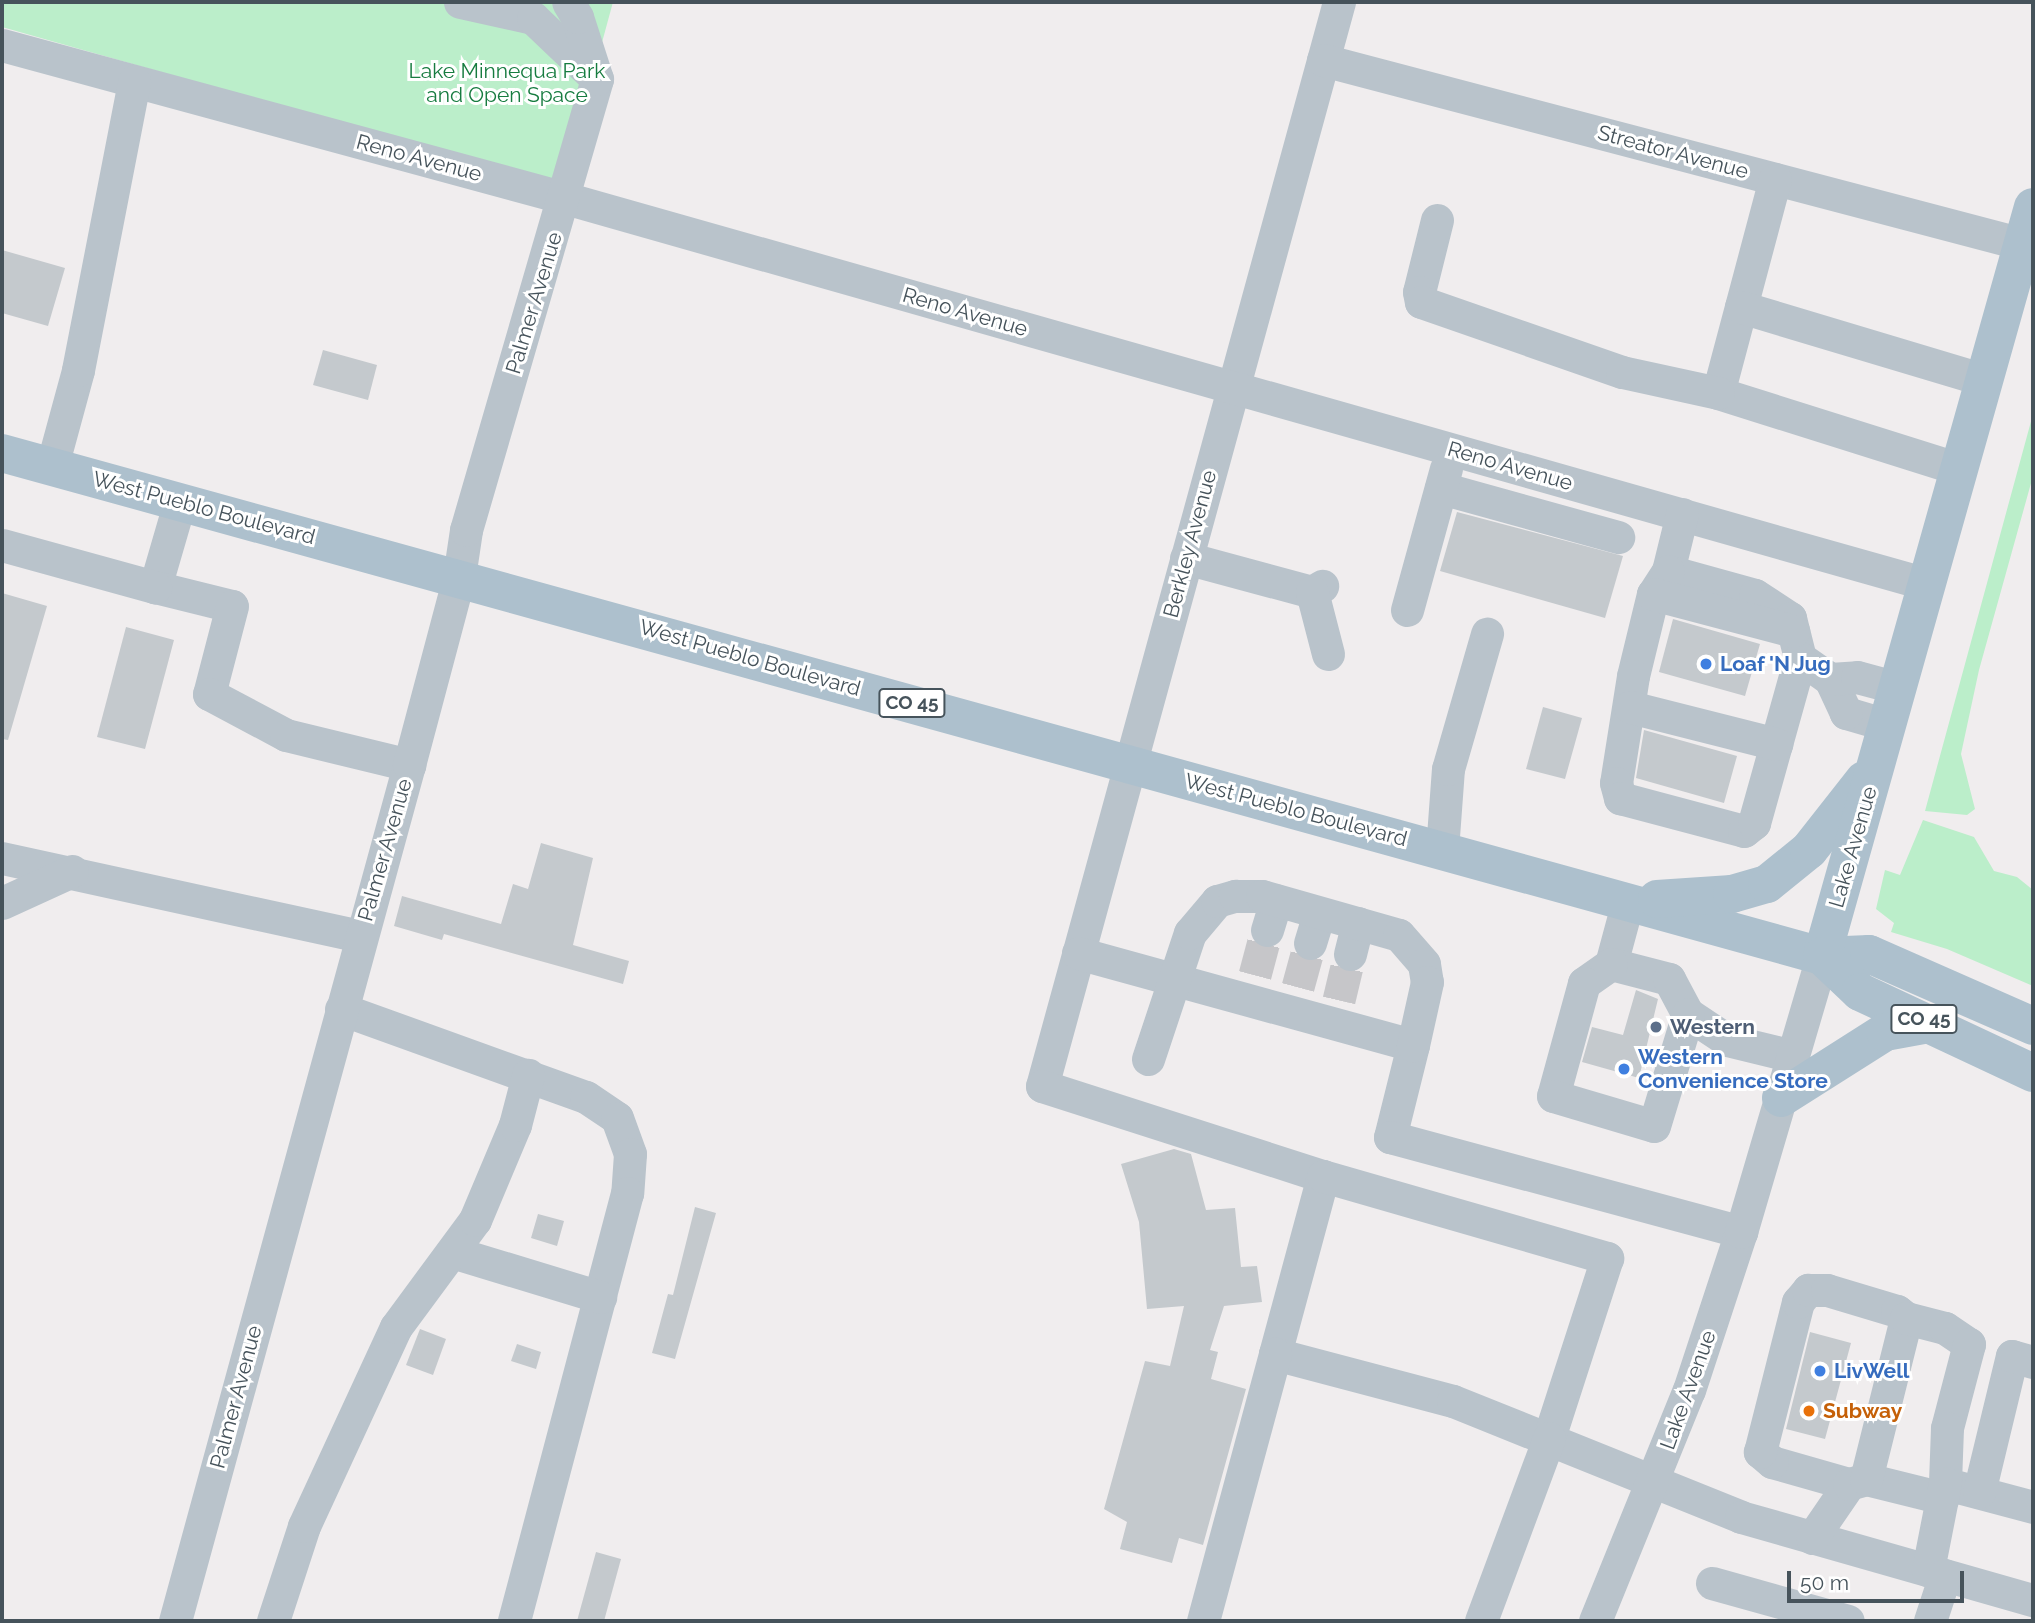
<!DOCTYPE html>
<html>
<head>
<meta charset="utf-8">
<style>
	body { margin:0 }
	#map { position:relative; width:2035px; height:1623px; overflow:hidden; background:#f0edee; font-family:Raleway,sans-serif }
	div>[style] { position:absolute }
	.green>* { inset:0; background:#bbeeca }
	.building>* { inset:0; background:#c4c9cd }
	.minor-tunnel>* { height:33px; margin-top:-16.5px; transform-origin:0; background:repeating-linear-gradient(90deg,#c6c6c9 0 33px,transparent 0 50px) }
	.minor>* { height:33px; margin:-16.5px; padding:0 16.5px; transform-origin:16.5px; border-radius:16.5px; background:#b9c3cb }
	.major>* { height:38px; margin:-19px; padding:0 19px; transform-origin:19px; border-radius:19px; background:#adc0cd }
	.dots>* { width:19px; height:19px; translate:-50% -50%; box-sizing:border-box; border:4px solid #fff; border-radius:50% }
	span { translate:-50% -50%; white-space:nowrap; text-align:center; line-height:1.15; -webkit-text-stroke:6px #fff; paint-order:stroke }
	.shield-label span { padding:2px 5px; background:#fff; border:2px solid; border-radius:5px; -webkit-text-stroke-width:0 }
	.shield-label { font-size:19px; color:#46535b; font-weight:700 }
	.park-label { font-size:21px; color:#177c40 }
	.street-label { font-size:21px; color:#46535b }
	.shop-label { font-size:21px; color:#366cbe; font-weight:700 }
	.left { translate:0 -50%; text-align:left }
	.service-label { font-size:21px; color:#4e5e75; font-weight:700 }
	.food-label { font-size:21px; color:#c56008; font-weight:700 }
	.frame { position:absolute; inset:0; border:4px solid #46535b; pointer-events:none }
	.scale { position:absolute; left:1787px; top:1571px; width:177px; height:32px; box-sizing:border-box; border:4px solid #46535b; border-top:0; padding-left:9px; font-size:21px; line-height:24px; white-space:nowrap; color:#46535b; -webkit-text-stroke:5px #fff; paint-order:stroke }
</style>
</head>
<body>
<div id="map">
	<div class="green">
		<div style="clip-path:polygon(2px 2px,613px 2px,563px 186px,2px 27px)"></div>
		<div style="clip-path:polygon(2033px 414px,2033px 476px,1979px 670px,1961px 754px,1975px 809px,1967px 815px,1925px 811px)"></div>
		<div style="clip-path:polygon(1923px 820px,1974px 837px,1994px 871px,2017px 877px,2033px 890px,2033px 986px,1947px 949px,1891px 932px,1894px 923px,1876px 909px,1885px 870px,1900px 875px)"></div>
	</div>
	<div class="building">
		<div style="clip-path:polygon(2px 250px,65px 268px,48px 326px,2px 313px)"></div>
		<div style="clip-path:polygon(323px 350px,377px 365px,368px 400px,313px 385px)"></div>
		<div style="clip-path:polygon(1457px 512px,1623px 556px,1605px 618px,1440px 571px)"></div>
		<div style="clip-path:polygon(2px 593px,47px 606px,8px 740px,2px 739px)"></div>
		<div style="clip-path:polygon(1673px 619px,1760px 644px,1745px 696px,1659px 672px)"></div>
		<div style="clip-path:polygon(126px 627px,174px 640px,145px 749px,97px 737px)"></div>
		<div style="clip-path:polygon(1543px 707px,1582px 718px,1565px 779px,1526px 769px)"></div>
		<div style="clip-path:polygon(1644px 730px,1737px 756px,1724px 803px,1636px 778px)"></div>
		<div style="clip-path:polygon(541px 843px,593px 858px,573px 945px,629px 961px,623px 984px,444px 934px,442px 940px,394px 926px,402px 896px,501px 924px,513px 884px,528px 889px)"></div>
		<div style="clip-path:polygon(1636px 990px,1658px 999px,1639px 1078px,1582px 1062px,1592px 1027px,1623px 1035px)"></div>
		<div style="clip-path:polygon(1174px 1149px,1191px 1154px,1206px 1210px,1235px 1208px,1241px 1267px,1257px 1266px,1262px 1302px,1224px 1306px,1210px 1350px,1218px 1352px,1211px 1379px,1246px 1389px,1203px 1545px,1179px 1538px,1172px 1563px,1120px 1549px,1127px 1522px,1104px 1509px,1145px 1361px,1170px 1366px,1184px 1306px,1147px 1309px,1139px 1222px,1121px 1164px)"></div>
		<div style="clip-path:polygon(695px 1207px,716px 1213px,675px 1359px,652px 1353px,668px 1294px,673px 1295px)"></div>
		<div style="clip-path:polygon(538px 1214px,564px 1221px,557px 1246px,531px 1238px)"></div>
		<div style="clip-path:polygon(420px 1329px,446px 1339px,433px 1375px,406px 1365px)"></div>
		<div style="clip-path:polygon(1810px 1332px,1851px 1343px,1825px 1439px,1786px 1429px)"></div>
		<div style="clip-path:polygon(517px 1344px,541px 1352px,536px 1369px,511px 1361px)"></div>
		<div style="clip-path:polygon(596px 1552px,621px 1559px,604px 1621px,577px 1621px)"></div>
	</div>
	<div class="minor-tunnel">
		<div style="left:1255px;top:975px;width:47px;rotate:-75.1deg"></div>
		<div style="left:1298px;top:987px;width:46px;rotate:-74.7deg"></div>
		<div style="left:1339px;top:1000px;width:47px;rotate:-76.6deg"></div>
	</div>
	<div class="minor">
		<div style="left:460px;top:2px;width:75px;rotate:12.4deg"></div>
		<div style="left:533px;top:18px;width:84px;rotate:43.6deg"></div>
		<div style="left:1339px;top:2px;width:1124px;rotate:105.32deg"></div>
		<div style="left:1042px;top:1086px;width:295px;rotate:17.8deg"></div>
		<div style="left:1323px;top:1176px;width:184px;rotate:105.1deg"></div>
		<div style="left:1275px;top:1354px;width:184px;rotate:14.8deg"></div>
		<div style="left:1453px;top:1401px;width:310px;rotate:21.9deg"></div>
		<div style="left:1741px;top:1517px;width:304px;rotate:15.9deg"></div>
		<div style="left:2px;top:45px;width:583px;rotate:15.2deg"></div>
		<div style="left:565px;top:198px;width:1415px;rotate:15.83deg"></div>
		<div style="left:1323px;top:60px;width:724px;rotate:14.73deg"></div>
		<div style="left:1775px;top:179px;width:221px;rotate:104.9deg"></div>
		<div style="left:1718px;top:393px;width:253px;rotate:17.5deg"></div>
		<div style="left:1437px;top:220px;width:74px;rotate:104deg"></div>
		<div style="left:1419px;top:292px;width:10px;rotate:79deg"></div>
		<div style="left:1421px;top:302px;width:213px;rotate:19.2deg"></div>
		<div style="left:1622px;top:372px;width:98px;rotate:12.3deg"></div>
		<div style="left:1741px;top:307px;width:255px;rotate:16.7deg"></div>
		<div style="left:52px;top:466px;width:99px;rotate:-74.8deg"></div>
		<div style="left:78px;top:370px;width:294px;rotate:-79deg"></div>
		<div style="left:1441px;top:488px;width:184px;rotate:15.5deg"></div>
		<div style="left:180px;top:501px;width:90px;rotate:106.2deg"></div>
		<div style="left:155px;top:587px;width:79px;rotate:13.9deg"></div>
		<div style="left:232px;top:606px;width:91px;rotate:104.6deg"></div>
		<div style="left:209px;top:694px;width:87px;rotate:28deg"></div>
		<div style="left:286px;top:735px;width:127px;rotate:13.7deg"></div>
		<div style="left:1682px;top:514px;width:59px;rotate:103.8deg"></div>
		<div style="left:1668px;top:571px;width:90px;rotate:15.4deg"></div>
		<div style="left:1755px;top:595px;width:42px;rotate:33.3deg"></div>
		<div style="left:1790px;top:618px;width:41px;rotate:76deg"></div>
		<div style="left:1800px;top:658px;width:37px;rotate:35deg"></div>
		<div style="left:2px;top:545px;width:159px;rotate:15.4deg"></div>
		<div style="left:1186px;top:558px;width:131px;rotate:15.1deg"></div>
		<div style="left:1312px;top:592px;width:12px;rotate:-31deg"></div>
		<div style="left:1668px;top:571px;width:27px;rotate:123deg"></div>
		<div style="left:1653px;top:594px;width:84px;rotate:103.7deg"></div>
		<div style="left:1633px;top:676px;width:108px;rotate:99deg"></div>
		<div style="left:1616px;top:783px;width:16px;rotate:75deg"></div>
		<div style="left:1620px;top:798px;width:128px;rotate:14.9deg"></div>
		<div style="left:1744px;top:831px;width:13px;rotate:-39deg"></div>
		<div style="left:1754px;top:823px;width:171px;rotate:-74.4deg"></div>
		<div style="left:1312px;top:592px;width:64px;rotate:75.5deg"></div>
		<div style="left:1653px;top:594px;width:145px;rotate:14.8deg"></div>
		<div style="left:1407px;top:610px;width:147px;rotate:-74.6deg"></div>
		<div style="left:1630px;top:707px;width:151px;rotate:14.2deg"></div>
		<div style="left:1887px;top:725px;width:43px;rotate:-163.7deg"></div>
		<div style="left:1846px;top:713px;width:38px;rotate:-115deg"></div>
		<div style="left:1830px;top:679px;width:27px;rotate:-4deg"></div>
		<div style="left:1857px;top:677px;width:42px;rotate:15deg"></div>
		<div style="left:1442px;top:850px;width:81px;rotate:-85.8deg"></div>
		<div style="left:1448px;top:769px;width:141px;rotate:-73.9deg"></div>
		<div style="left:2px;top:858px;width:367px;rotate:12.3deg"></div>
		<div style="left:1628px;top:901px;width:65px;rotate:105.1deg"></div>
		<div style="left:1611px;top:964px;width:60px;rotate:14.5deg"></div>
		<div style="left:1669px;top:979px;width:40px;rotate:62deg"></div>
		<div style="left:1688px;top:1014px;width:47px;rotate:33.7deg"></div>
		<div style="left:1727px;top:1040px;width:68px;rotate:13.6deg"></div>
		<div style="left:2px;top:903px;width:77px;rotate:-24.6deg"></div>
		<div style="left:1267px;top:930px;width:31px;rotate:-73deg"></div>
		<div style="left:1310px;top:943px;width:31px;rotate:-73deg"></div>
		<div style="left:1078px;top:953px;width:347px;rotate:15.4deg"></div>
		<div style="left:1413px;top:1045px;width:95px;rotate:104deg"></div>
		<div style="left:1390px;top:1137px;width:364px;rotate:15.1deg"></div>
		<div style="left:1350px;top:954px;width:32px;rotate:-76deg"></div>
		<div style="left:1611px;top:964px;width:33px;rotate:145deg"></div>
		<div style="left:1584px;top:983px;width:117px;rotate:105.3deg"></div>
		<div style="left:1553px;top:1096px;width:105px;rotate:16.5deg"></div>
		<div style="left:1654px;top:1126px;width:117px;rotate:-73.1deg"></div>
		<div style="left:341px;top:1009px;width:260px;rotate:19.8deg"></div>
		<div style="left:586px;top:1097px;width:37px;rotate:34deg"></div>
		<div style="left:617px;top:1118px;width:38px;rotate:70deg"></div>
		<div style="left:630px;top:1154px;width:39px;rotate:94deg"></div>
		<div style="left:627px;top:1193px;width:443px;rotate:104.8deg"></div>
		<div style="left:1148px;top:1059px;width:133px;rotate:-71.6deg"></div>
		<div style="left:1190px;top:933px;width:42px;rotate:-49.8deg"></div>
		<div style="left:1217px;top:901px;width:19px;rotate:-16deg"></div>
		<div style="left:1235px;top:896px;width:27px"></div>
		<div style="left:1262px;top:896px;width:142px;rotate:15.9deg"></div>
		<div style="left:1399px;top:935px;width:38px;rotate:49deg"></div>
		<div style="left:1424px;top:964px;width:18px;rotate:81deg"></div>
		<div style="left:1427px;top:982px;width:65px;rotate:102.5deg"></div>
		<div style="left:1323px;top:1176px;width:296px;rotate:16.1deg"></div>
		<div style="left:1607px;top:1258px;width:189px;rotate:107.9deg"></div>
		<div style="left:1549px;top:1438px;width:195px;rotate:110.4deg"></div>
		<div style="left:452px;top:1252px;width:155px;rotate:16.9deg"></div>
		<div style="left:1866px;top:1479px;width:79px;rotate:13.9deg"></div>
		<div style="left:1849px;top:1484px;width:80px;rotate:-164.1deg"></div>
		<div style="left:1772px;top:1462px;width:16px;rotate:-140deg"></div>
		<div style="left:1760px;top:1452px;width:155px;rotate:-75.8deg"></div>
		<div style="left:1798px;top:1302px;width:16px;rotate:-50deg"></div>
		<div style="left:1808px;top:1290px;width:19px"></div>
		<div style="left:1827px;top:1290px;width:73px;rotate:16.7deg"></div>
		<div style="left:1897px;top:1311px;width:11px;rotate:38deg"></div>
		<div style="left:1958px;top:1487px;width:78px;rotate:14.9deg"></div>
		<div style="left:1979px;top:1492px;width:140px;rotate:-76.4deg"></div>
		<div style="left:2012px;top:1356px;width:22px;rotate:16deg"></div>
		<div style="left:1812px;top:1538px;width:65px;rotate:-55.6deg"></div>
		<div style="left:1849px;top:1484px;width:18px;rotate:-16deg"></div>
		<div style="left:1866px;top:1479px;width:166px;rotate:-76deg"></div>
		<div style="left:1906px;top:1318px;width:40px;rotate:14.4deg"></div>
		<div style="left:1945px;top:1328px;width:29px;rotate:34deg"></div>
		<div style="left:1969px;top:1344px;width:87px;rotate:104.7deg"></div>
		<div style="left:1947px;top:1428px;width:55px;rotate:92.1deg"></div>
		<div style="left:1945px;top:1483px;width:89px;rotate:101.1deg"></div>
		<div style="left:1712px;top:1583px;width:141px;rotate:15.6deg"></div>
		<div style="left:175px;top:1621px;width:887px;rotate:-74.71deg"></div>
		<div style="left:409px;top:765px;width:195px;rotate:-75.1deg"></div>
		<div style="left:459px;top:577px;width:48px;rotate:-81.5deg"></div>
		<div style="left:466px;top:530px;width:470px;rotate:-73.8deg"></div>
		<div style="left:597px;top:79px;width:65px;rotate:-107.9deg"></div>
		<div style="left:577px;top:17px;width:17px;rotate:-121deg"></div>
		<div style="left:273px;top:1621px;width:100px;rotate:-71.9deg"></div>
		<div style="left:304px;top:1526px;width:219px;rotate:-65.2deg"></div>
		<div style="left:396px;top:1327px;width:133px;rotate:-53.6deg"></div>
		<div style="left:475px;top:1220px;width:103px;rotate:-67.2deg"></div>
		<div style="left:515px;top:1125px;width:52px;rotate:-75.4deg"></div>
		<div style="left:1203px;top:1621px;width:277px;rotate:-74.9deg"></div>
		<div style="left:1595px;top:1621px;width:249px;rotate:-67.9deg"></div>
		<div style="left:1689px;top:1390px;width:166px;rotate:-71.8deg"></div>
		<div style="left:1741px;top:1232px;width:288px;rotate:-73.6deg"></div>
		<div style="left:1930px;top:1621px;width:48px;rotate:-71.9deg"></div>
	</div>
	<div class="major">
		<div style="left:2px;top:453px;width:1888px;rotate:15.45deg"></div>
		<div style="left:1822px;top:956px;width:47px;rotate:-2.4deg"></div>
		<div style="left:1869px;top:954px;width:179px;rotate:23.7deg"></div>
		<div style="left:1657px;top:899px;width:75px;rotate:-3.8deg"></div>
		<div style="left:1732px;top:894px;width:36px;rotate:-16deg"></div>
		<div style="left:1767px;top:884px;width:54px;rotate:-39deg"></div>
		<div style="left:1809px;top:850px;width:89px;rotate:-51.8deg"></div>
		<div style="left:1822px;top:956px;width:778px;rotate:-74.27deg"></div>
		<div style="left:1822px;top:956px;width:52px;rotate:43.5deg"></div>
		<div style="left:1860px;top:992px;width:191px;rotate:25.1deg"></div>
		<div style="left:1781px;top:1098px;width:123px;rotate:-32.4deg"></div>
		<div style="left:1885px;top:1032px;width:50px;rotate:-10.4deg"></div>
	</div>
	<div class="dots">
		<div style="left:1706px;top:664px;background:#3f7fe0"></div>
		<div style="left:1656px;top:1027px;background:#5c6f8a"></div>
		<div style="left:1624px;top:1069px;background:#3f7fe0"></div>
		<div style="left:1820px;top:1371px;background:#3f7fe0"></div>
		<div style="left:1809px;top:1411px;background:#e8710a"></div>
	</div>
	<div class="shield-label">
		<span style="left:912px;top:703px">CO 45</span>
		<span style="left:1924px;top:1019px">CO 45</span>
	</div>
	<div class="park-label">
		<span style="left:507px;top:83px">Lake Minnequa Park<br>and Open Space</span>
	</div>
	<div class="street-label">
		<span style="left:1673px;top:152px;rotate:15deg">Streator Avenue</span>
		<span style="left:419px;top:158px;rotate:15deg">Reno Avenue</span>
		<span style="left:534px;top:303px;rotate:-73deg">Palmer Avenue</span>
		<span style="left:965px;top:312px;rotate:16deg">Reno Avenue</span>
		<span style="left:1510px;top:466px;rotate:16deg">Reno Avenue</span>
		<span style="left:204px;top:508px;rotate:15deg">West Pueblo Boulevard</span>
		<span style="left:1190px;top:544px;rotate:-75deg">Berkley Avenue</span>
		<span style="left:750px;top:658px;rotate:16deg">West Pueblo Boulevard</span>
		<span style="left:1296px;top:810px;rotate:15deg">West Pueblo Boulevard</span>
		<span style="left:1853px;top:847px;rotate:-74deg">Lake Avenue</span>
		<span style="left:385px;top:850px;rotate:-74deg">Palmer Avenue</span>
		<span style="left:1688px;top:1390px;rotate:-70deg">Lake Avenue</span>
		<span style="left:236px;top:1397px;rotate:-75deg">Palmer Avenue</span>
	</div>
	<div class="shop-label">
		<span class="left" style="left:1720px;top:664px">Loaf 'N Jug</span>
		<span class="left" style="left:1638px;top:1069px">Western<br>Convenience Store</span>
		<span class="left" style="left:1834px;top:1371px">LivWell</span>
	</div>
	<div class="service-label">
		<span class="left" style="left:1670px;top:1027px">Western</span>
	</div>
	<div class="food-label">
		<span class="left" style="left:1823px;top:1411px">Subway</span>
	</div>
	<div class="frame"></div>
	<div class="scale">50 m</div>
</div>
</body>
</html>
